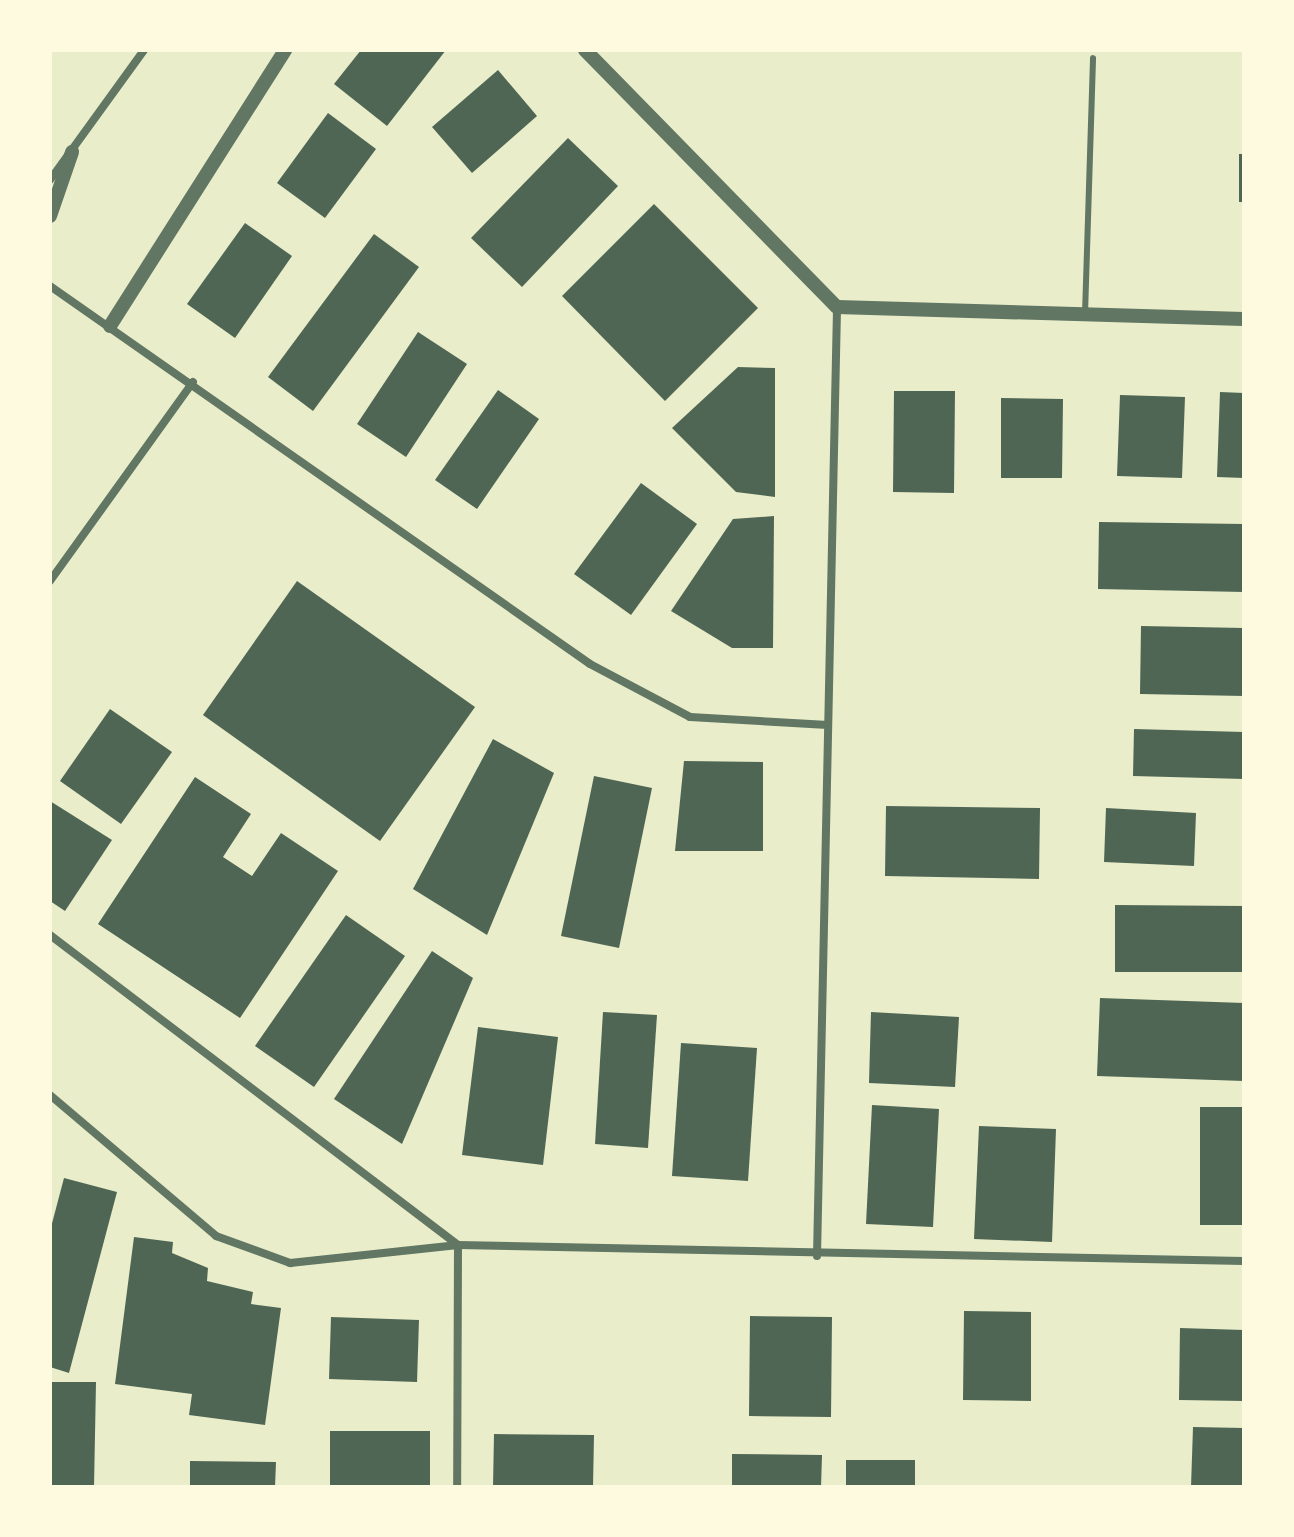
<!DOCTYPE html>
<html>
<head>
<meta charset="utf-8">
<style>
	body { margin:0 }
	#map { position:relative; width:1294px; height:1537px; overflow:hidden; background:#e9edc9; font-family:"Noto Sans",sans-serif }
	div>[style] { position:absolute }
	.building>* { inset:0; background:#4f6655 }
	.service>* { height:6px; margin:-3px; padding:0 3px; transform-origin:3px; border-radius:3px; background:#617663 }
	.minor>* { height:8px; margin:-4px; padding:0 4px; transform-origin:4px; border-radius:4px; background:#617663 }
	.tertiary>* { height:14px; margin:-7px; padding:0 7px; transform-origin:7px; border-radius:7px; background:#617663 }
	span { translate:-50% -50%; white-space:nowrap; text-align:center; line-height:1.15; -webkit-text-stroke:8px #fefae0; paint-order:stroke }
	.frame { position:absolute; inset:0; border:52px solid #fefae0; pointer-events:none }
</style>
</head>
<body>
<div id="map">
	<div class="building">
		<div style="clip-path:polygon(361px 50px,446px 50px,387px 126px,334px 84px)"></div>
		<div style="clip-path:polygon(498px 70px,537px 116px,472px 173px,432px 127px)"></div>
		<div style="clip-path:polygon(328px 113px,376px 149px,325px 218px,277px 183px)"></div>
		<div style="clip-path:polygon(568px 138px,618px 186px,522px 287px,471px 238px)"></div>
		<div style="clip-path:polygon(1239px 154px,1244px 154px,1244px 202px,1239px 202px)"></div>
		<div style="clip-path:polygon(654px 204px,758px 308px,665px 401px,562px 296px)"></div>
		<div style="clip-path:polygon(245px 223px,292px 256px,235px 338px,187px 304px)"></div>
		<div style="clip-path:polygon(374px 234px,419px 267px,313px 411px,268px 377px)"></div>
		<div style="clip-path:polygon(418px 332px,467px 364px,406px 457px,357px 424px)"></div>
		<div style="clip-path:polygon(738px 367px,775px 368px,775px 497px,736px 492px,672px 428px)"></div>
		<div style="clip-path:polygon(498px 390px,539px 419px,477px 509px,435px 480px)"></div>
		<div style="clip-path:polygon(894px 391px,955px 391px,954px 493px,893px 492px)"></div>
		<div style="clip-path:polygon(1220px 392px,1244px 393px,1244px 478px,1217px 477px)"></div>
		<div style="clip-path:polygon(1120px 395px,1185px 397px,1182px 478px,1117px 476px)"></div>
		<div style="clip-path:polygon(1001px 398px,1063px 399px,1062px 478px,1001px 478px)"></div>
		<div style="clip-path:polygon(641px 483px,697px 524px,631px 615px,574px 574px)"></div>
		<div style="clip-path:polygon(774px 516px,773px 648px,732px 648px,671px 611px,733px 519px)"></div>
		<div style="clip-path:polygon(1099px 522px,1244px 524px,1244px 592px,1098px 589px)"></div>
		<div style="clip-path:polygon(297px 581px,475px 707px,380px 841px,203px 715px)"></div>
		<div style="clip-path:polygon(1141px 626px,1244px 628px,1244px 696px,1140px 694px)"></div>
		<div style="clip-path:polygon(110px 709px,172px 752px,121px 824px,60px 781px)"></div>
		<div style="clip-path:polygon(1134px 729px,1244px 732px,1244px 779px,1133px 776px)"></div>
		<div style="clip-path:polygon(493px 739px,554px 773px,487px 935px,413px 889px)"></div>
		<div style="clip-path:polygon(684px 761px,763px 762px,763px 851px,675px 851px)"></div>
		<div style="clip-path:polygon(594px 776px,652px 788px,619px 948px,561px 936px)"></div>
		<div style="clip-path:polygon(195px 777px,251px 814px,223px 857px,252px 876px,281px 833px,338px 871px,240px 1018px,98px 924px)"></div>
		<div style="clip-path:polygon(50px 801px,112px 840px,65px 911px,50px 901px)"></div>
		<div style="clip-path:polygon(886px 806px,1040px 808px,1039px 879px,885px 876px)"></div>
		<div style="clip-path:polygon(1106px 808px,1196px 813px,1194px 866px,1104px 862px)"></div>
		<div style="clip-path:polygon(1115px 905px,1244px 906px,1244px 972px,1115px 972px)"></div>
		<div style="clip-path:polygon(346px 915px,405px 956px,314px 1087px,255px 1046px)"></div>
		<div style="clip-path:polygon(432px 951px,473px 978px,402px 1144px,334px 1099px)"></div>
		<div style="clip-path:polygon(1100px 998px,1244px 1003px,1244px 1081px,1097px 1076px)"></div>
		<div style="clip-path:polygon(603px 1012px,657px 1015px,648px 1148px,595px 1144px)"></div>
		<div style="clip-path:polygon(871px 1012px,959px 1017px,955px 1087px,869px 1083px)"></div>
		<div style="clip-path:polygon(478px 1027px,558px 1037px,543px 1165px,462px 1155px)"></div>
		<div style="clip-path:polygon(681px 1043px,757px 1048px,748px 1181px,672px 1176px)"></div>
		<div style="clip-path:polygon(872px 1105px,939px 1109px,933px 1227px,866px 1224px)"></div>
		<div style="clip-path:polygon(1200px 1107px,1244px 1107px,1244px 1225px,1200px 1225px)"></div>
		<div style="clip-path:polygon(979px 1126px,1056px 1129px,1052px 1242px,974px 1239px)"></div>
		<div style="clip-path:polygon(64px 1178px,117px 1192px,69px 1373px,50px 1367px,50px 1231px)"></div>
		<div style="clip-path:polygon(134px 1237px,173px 1242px,172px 1253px,208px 1268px,207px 1281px,253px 1292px,251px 1304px,281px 1308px,265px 1425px,189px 1415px,192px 1394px,115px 1384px)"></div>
		<div style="clip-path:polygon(964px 1311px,1031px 1312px,1031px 1401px,963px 1400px)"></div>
		<div style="clip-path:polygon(750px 1316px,832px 1317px,831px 1417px,749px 1416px)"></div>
		<div style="clip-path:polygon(331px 1317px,419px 1320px,417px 1382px,329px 1379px)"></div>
		<div style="clip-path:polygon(1180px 1328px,1244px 1330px,1244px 1401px,1179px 1400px)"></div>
		<div style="clip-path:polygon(50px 1382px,96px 1382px,94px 1487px,50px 1487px)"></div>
		<div style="clip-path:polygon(1193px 1427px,1244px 1428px,1244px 1487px,1191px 1487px)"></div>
		<div style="clip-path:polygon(330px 1431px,430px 1431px,430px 1487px,330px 1487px)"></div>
		<div style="clip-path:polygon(494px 1434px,594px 1435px,593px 1487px,493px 1487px)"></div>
		<div style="clip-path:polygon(732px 1454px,822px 1455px,821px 1487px,732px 1487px)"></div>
		<div style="clip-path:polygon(846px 1460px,915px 1460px,915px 1487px,846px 1487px)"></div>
		<div style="clip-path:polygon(190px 1461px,276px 1462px,275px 1487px,190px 1487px)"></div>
	</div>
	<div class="service">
		<div style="left:1085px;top:314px;width:256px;rotate:-88.2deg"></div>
	</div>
	<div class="minor">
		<div style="left:50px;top:180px;width:160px;rotate:-54.1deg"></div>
		<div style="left:50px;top:286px;width:659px;rotate:34.99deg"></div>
		<div style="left:590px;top:664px;width:113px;rotate:27.9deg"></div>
		<div style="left:690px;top:717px;width:138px;rotate:3.3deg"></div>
		<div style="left:50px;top:581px;width:245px;rotate:-54.3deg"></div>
		<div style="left:50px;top:935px;width:512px;rotate:37.23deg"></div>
		<div style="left:458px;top:1245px;width:786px;rotate:1.17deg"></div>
		<div style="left:50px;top:1095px;width:218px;rotate:40.3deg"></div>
		<div style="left:216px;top:1236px;width:79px;rotate:20deg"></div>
		<div style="left:290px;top:1263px;width:169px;rotate:-6.1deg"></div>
		<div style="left:458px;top:1245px;width:242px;rotate:90.2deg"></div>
		<div style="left:817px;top:1256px;width:949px;rotate:-88.79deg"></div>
	</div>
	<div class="tertiary">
		<div style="left:585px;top:50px;width:360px;rotate:45.6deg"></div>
		<div style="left:837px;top:307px;width:407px;rotate:1.7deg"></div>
		<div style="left:50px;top:216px;width:68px;rotate:-71deg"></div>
		<div style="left:110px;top:326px;width:327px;rotate:-57.6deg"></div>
	</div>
	<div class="frame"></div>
</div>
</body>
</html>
